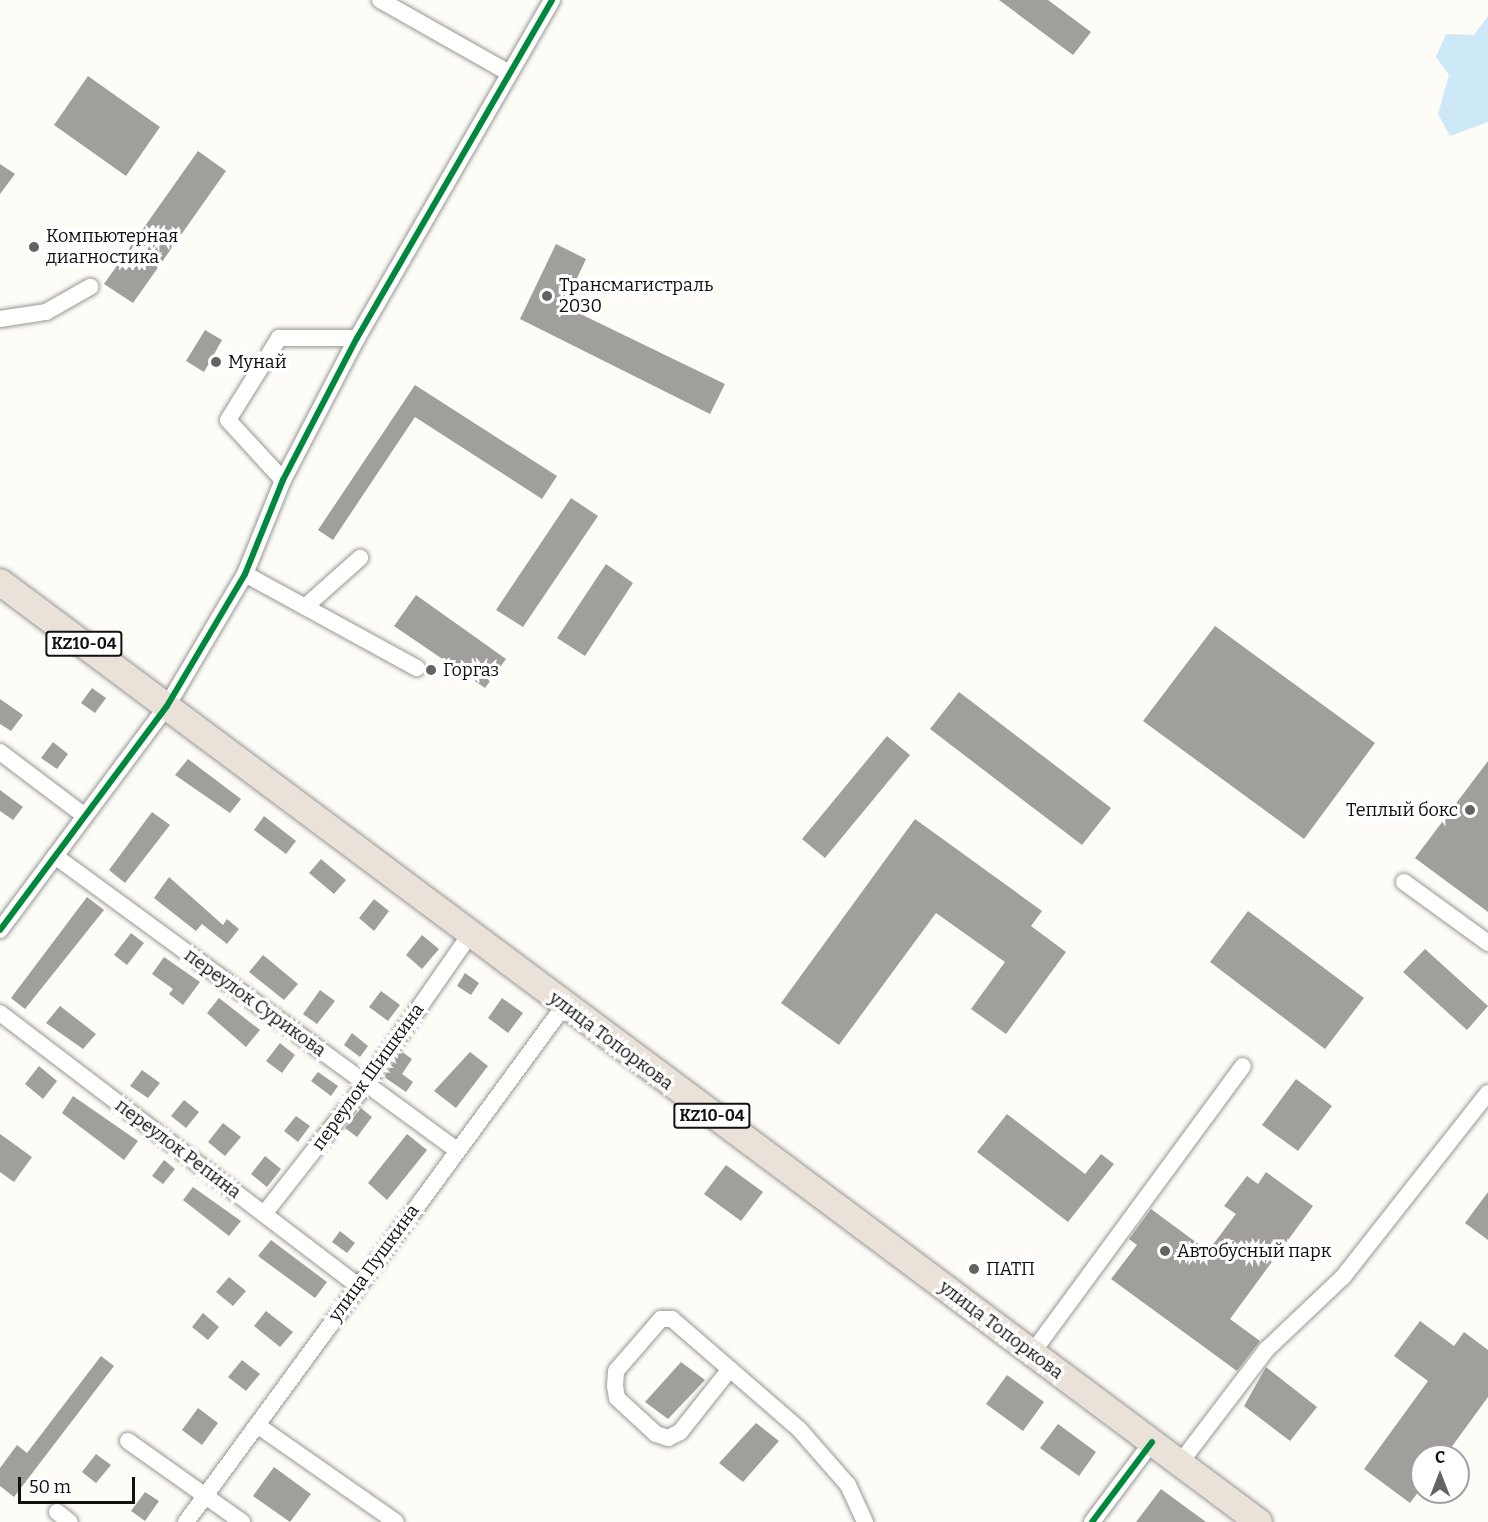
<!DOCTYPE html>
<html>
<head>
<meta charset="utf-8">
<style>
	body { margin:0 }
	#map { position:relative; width:1488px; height:1522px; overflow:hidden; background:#fdfcf7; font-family:Bitter,serif }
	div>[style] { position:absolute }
	.water>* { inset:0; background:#cde8f7 }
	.building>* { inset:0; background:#a19f9c }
	.roads { filter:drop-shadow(0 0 2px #979795) drop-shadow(0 0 2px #979795) }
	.minor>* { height:16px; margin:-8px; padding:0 8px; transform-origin:8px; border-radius:8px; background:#fffffe }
	.highway>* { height:26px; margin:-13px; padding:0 13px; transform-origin:13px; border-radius:13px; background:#eae1d8 }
	.cycleway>* { height:6px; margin:-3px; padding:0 3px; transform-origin:3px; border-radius:3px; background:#00873e }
	.dots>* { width:16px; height:16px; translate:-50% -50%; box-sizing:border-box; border:3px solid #fff; border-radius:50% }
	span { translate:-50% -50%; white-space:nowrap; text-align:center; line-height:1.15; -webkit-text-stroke:6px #fff; paint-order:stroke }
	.shield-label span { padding:2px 4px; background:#fff; border:2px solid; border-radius:4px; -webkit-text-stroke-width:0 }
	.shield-label { font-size:16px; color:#111; font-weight:700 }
	.poi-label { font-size:18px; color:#111 }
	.left { translate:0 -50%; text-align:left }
	.right { translate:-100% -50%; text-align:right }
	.street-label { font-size:18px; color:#111 }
	.north { position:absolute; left:1410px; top:1444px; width:60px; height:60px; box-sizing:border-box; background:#fff; border:2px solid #a0a0a0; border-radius:50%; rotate:0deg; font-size:16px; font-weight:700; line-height:24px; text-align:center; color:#111 }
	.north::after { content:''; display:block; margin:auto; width:21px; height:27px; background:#646362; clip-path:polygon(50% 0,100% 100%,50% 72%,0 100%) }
	.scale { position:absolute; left:18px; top:1477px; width:117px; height:27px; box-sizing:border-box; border:3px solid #111; border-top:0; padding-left:8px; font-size:18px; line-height:21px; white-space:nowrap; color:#111; -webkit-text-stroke:4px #fff; paint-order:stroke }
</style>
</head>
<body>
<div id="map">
	<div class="water">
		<div style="clip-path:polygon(1488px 16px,1488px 122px,1450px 136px,1438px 114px,1449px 75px,1436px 57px,1446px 34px,1474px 35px)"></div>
	</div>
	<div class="building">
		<div style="clip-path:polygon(999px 0,1048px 0,1091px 32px,1073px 55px)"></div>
		<div style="clip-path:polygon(88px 76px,160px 127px,126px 176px,54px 125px)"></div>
		<div style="clip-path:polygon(198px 151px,226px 171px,133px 303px,104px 284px)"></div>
		<div style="clip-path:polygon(0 164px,15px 174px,0 194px)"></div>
		<div style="clip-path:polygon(556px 244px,586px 259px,564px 306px,725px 384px,710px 414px,520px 319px)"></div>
		<div style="clip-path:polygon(205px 330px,222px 340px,204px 372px,186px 361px)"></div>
		<div style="clip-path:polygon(415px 385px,557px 476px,542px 499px,415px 417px,333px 540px,318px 530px)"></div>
		<div style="clip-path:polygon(571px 498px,598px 516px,523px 627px,496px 610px)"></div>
		<div style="clip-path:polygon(606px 564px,633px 583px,585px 656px,557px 638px)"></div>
		<div style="clip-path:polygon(416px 595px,506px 659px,485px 688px,394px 626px)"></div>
		<div style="clip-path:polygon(1215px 626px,1375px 743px,1304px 839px,1143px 721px)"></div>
		<div style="clip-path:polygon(92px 688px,106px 698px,95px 713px,81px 703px)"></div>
		<div style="clip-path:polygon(959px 692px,1111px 808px,1082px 845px,930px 729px)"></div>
		<div style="clip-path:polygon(0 699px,23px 715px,11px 731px,0 724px)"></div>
		<div style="clip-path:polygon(887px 736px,910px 755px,825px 858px,802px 839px)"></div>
		<div style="clip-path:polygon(53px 742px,68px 754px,57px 769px,41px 758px)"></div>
		<div style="clip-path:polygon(188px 759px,241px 799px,230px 813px,175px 775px)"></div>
		<div style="clip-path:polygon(1488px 761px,1488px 912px,1415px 858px)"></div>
		<div style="clip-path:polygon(0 790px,23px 807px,13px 820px,0 811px)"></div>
		<div style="clip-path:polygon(152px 812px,170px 825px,125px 883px,109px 870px)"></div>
		<div style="clip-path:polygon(264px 816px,296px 841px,286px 854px,254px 830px)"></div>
		<div style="clip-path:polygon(915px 819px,1042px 911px,1031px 926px,1066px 952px,1006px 1034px,971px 1009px,1005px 962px,936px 913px,839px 1045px,781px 1003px)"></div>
		<div style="clip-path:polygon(321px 859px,346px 880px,334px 894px,309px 873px)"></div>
		<div style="clip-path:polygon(169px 877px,223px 925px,227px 919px,239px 929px,227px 944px,202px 924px,196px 931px,154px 898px)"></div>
		<div style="clip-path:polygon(87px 897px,104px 910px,25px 1009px,11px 998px)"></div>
		<div style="clip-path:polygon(374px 899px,389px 911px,374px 931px,359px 918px)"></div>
		<div style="clip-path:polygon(1248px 911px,1364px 998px,1325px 1049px,1210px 962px)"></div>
		<div style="clip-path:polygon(131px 933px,144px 943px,127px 965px,114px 955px)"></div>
		<div style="clip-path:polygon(422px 935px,439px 949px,422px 969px,406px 955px)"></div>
		<div style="clip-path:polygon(1425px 949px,1488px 1006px,1467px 1030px,1403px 972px)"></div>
		<div style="clip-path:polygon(263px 955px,298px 984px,284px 1000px,249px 972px)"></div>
		<div style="clip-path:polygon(164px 957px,200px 982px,183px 1005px,169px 994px,173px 989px,152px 974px)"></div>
		<div style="clip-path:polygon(465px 973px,479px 983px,471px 995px,457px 986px)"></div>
		<div style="clip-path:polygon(320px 990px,335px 1001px,317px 1024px,303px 1014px)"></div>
		<div style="clip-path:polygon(381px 991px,400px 1005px,388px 1021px,369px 1007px)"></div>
		<div style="clip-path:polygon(219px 998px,260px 1030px,246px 1047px,207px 1013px)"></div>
		<div style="clip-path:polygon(502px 998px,523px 1013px,508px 1033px,488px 1018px)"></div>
		<div style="clip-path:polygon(60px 1006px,96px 1034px,83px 1049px,46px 1023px)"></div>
		<div style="clip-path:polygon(352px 1033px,368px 1046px,360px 1057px,344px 1045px)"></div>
		<div style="clip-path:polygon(280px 1043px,295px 1055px,282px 1073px,266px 1061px)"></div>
		<div style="clip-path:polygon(401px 1051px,412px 1059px,402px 1074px,413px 1082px,406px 1092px,384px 1077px)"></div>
		<div style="clip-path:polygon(470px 1052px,488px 1066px,456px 1108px,434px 1091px)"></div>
		<div style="clip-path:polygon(39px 1066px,57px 1081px,43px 1099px,25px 1084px)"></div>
		<div style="clip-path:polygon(142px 1070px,160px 1083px,148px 1098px,130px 1086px)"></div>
		<div style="clip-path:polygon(318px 1072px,338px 1086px,331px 1096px,311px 1081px)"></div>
		<div style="clip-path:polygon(1296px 1079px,1332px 1106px,1298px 1151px,1262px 1125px)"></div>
		<div style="clip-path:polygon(73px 1096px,138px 1141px,124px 1160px,62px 1113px)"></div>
		<div style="clip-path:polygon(184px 1100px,199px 1112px,186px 1128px,171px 1116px)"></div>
		<div style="clip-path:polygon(361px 1108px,372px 1117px,357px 1137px,345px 1128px)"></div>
		<div style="clip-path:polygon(1007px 1114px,1085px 1174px,1101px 1154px,1114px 1164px,1068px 1222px,977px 1152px)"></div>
		<div style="clip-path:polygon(296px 1116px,310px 1126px,298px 1142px,284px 1131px)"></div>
		<div style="clip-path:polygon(223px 1123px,241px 1137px,225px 1156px,208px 1142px)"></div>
		<div style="clip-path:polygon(0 1134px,32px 1157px,14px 1182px,0 1172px)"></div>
		<div style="clip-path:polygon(407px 1134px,427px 1150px,387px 1200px,368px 1183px)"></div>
		<div style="clip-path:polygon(265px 1156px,281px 1169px,267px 1187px,251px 1174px)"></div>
		<div style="clip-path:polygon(164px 1160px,175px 1169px,163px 1184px,152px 1176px)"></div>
		<div style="clip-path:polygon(726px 1165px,763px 1192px,741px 1221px,704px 1194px)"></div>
		<div style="clip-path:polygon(1266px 1172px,1313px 1206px,1230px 1319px,1260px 1341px,1237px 1371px,1111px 1279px,1137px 1245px,1129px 1239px,1151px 1209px,1208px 1251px,1236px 1214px,1224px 1206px,1247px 1176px,1258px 1184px)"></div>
		<div style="clip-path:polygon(193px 1187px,241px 1221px,229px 1236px,183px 1200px)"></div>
		<div style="clip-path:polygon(1488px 1192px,1488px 1240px,1465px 1223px)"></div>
		<div style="clip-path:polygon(340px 1231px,355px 1243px,347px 1253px,332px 1242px)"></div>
		<div style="clip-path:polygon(271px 1240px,327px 1282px,315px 1298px,258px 1256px)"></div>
		<div style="clip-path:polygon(229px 1277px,246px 1291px,233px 1306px,216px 1292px)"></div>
		<div style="clip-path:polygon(266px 1311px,293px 1332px,280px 1347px,254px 1326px)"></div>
		<div style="clip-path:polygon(203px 1313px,219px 1327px,208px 1340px,192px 1327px)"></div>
		<div style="clip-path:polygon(1420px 1321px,1454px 1346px,1464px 1332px,1488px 1350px,1488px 1397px,1445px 1456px,1422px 1456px,1422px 1487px,1410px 1503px,1364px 1469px,1428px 1381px,1394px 1356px)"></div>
		<div style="clip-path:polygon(101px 1356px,114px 1366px,14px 1497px,0 1486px,0 1468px,17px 1445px,27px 1453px)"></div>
		<div style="clip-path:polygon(242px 1360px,260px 1374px,246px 1391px,228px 1377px)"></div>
		<div style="clip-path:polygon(681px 1362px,705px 1380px,668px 1419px,645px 1402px)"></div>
		<div style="clip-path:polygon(1266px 1367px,1317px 1407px,1290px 1441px,1244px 1406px)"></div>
		<div style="clip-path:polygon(1007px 1375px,1044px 1402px,1023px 1431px,986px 1404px)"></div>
		<div style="clip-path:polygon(198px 1408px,218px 1423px,202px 1445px,182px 1430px)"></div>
		<div style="clip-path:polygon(756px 1423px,779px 1441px,743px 1482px,719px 1463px)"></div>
		<div style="clip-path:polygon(1058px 1424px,1096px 1452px,1079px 1476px,1040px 1448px)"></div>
		<div style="clip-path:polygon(96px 1454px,111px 1465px,96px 1483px,82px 1472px)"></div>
		<div style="clip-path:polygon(274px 1467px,311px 1494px,290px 1522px,253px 1496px)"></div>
		<div style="clip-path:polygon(1161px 1489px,1206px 1522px,1136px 1522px)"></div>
		<div style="clip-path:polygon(145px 1492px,159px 1501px,145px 1521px,131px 1511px)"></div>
	</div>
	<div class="roads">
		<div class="minor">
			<div style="left:380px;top:0;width:148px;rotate:29.5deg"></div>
			<div style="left:0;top:319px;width:47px;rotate:-8.7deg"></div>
			<div style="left:46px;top:312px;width:51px;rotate:-29.6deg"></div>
			<div style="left:283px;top:480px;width:81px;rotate:-132.5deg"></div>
			<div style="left:228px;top:420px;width:97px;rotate:-58.1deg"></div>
			<div style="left:279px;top:338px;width:78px"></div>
			<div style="left:245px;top:574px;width:196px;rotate:28.7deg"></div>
			<div style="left:305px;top:607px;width:74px;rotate:-41.7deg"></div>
			<div style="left:0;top:752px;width:106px;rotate:37deg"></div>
			<div style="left:55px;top:856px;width:497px;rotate:36.2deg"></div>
			<div style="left:1404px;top:882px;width:104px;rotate:36deg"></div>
			<div style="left:0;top:930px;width:279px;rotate:-53.3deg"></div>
			<div style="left:167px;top:706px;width:153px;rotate:-59.4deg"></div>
			<div style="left:245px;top:574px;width:101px;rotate:-68deg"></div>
			<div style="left:283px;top:480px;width:160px;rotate:-62.5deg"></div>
			<div style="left:357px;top:338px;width:390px;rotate:-60deg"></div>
			<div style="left:0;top:1013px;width:449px;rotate:37.3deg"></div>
			<div style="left:264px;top:1214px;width:165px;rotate:-51.9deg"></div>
			<div style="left:366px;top:1084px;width:180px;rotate:-55.2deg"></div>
			<div style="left:1032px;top:1353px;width:356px;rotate:-53.7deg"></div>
			<div style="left:730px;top:1369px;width:80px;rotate:128.4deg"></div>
			<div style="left:680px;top:1432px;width:13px;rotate:153deg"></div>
			<div style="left:668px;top:1438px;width:13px;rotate:-162deg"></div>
			<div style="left:656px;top:1434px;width:53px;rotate:-137.3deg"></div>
			<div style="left:617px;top:1398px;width:12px;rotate:-99deg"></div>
			<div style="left:615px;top:1386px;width:15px;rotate:-86deg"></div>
			<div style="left:616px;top:1371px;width:69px;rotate:-49.1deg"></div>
			<div style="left:661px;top:1319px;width:11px"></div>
			<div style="left:672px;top:1319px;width:168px;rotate:40.9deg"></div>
			<div style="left:799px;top:1429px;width:74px;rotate:48.8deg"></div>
			<div style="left:848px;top:1485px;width:41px;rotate:65.3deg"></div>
			<div style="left:257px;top:1425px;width:169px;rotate:34.9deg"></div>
			<div style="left:128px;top:1441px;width:140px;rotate:35.4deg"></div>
			<div style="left:1180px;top:1463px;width:143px;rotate:-52.7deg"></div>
			<div style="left:1267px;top:1349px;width:105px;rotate:-43.5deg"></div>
			<div style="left:1343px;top:1277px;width:234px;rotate:-51.8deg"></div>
			<div style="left:57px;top:1512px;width:16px;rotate:38deg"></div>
			<div style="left:186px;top:1522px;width:640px;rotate:-53.78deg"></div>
			<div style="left:1092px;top:1522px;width:100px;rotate:-53.1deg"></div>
		</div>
		<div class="highway">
			<div style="left:0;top:582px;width:1571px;rotate:36.75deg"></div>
		</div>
	</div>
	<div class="cycleway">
		<div style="left:0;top:930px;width:279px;rotate:-53.3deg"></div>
		<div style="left:167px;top:706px;width:153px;rotate:-59.4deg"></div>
		<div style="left:245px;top:574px;width:101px;rotate:-68deg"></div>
		<div style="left:283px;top:480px;width:160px;rotate:-62.5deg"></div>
		<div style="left:357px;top:338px;width:390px;rotate:-60deg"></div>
		<div style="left:1092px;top:1522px;width:100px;rotate:-53.1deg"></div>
	</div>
	<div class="dots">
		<div style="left:34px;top:247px;background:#646362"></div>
		<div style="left:547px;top:296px;background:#646362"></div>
		<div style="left:216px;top:362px;background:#646362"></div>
		<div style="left:431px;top:670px;background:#646362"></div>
		<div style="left:1470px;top:810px;background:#646362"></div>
		<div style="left:1165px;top:1251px;background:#646362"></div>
		<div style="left:974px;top:1269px;background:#646362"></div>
	</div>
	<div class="shield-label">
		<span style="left:84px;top:644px">KZ10-04</span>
		<span style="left:712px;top:1116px">KZ10-04</span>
	</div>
	<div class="poi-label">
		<span class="left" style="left:46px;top:247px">Компьютерная<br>диагностика</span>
		<span class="left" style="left:559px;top:296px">Трансмагистраль<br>2030</span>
		<span class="left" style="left:228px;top:362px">Мунай</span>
		<span class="left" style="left:443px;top:670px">Горгаз</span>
		<span class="right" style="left:1458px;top:810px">Теплый бокс</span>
		<span class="left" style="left:1177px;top:1251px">Автобусный парк</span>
		<span class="left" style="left:986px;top:1269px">ПАТП</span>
	</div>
	<div class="street-label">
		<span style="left:255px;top:1003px;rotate:36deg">переулок Сурикова</span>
		<span style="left:611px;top:1041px;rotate:37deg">улица Топоркова</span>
		<span style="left:368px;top:1077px;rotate:-54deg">переулок Шишкина</span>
		<span style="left:178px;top:1149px;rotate:37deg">переулок Репина</span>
		<span style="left:374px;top:1263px;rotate:-54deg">улица Пушкина</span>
		<span style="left:1001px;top:1330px;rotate:37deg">улица Топоркова</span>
	</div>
	<div class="north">С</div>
	<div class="scale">50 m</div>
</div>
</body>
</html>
